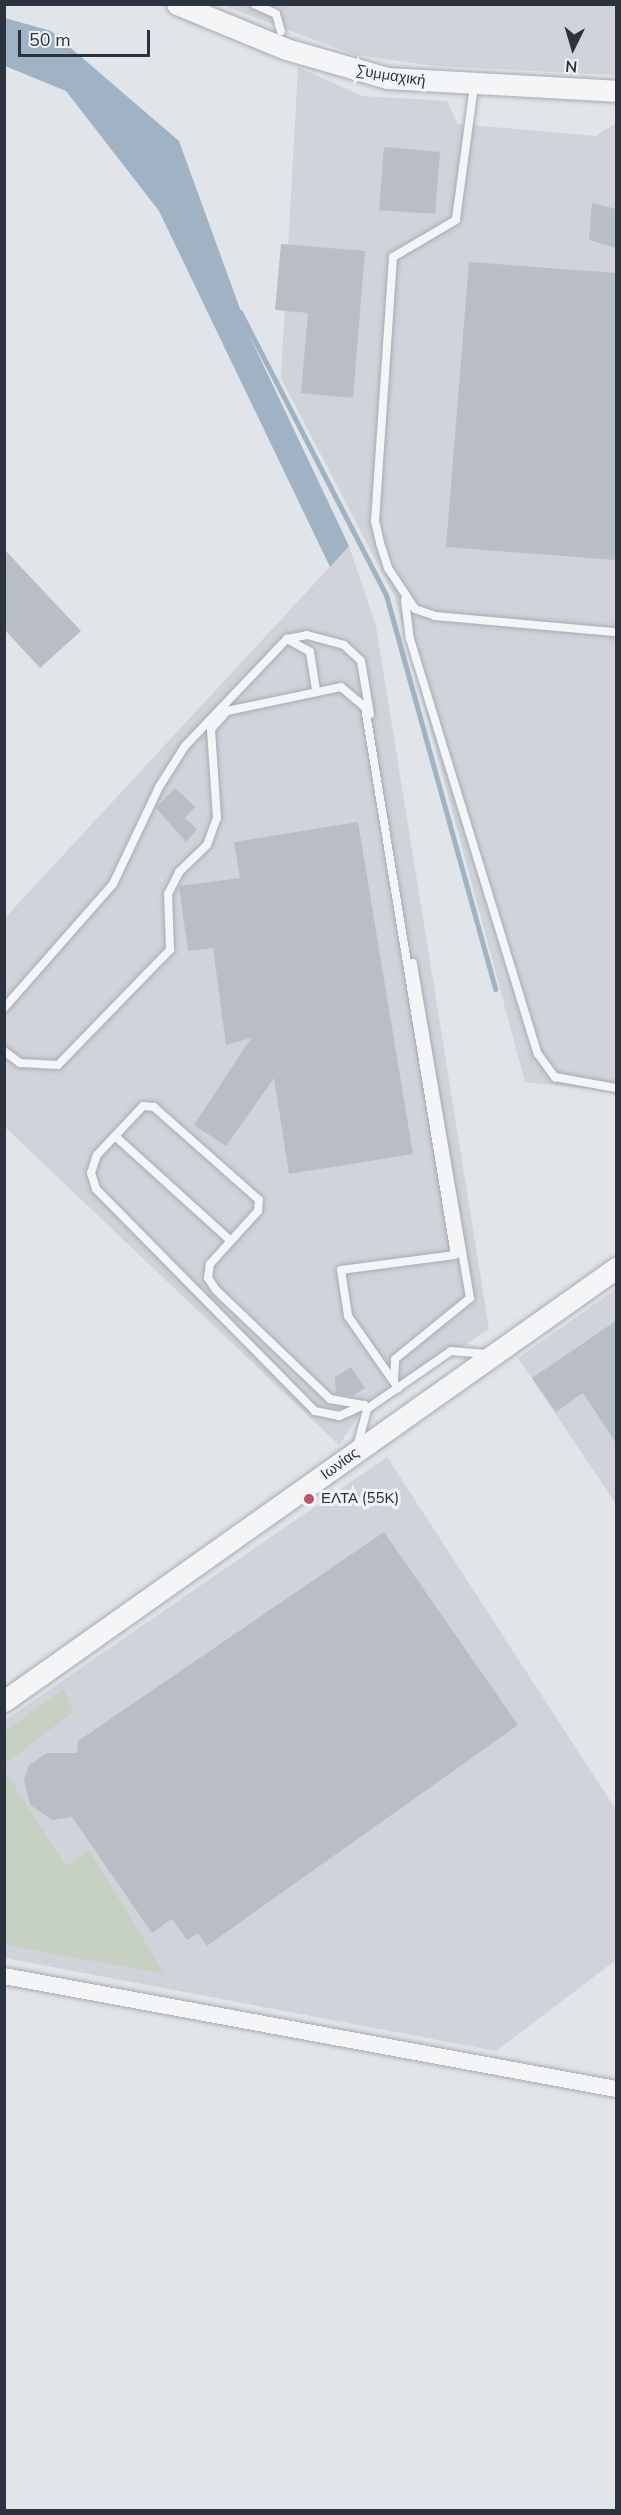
<!DOCTYPE html>
<html>
<head>
<meta charset="utf-8">
<style>
	body { margin:0 }
	#map { position:relative; width:621px; height:2515px; overflow:hidden; background:#e1e4e8; font-family:"Nunito Sans",sans-serif }
	div>[style] { position:absolute }
	.built>* { inset:0; background:#d0d3da }
	.green>* { inset:0; background:#c7d1c3 }
	.water>* { inset:0; background:#a0b3c4 }
	.stream>* { height:5px; margin:-2.5px; padding:0 2.5px; transform-origin:2.5px; border-radius:2.5px; background:#a0b3c4 }
	.building>* { inset:0; background:#b9bec4 }
	.roads { filter:drop-shadow(0 0 2px #a7abb2) drop-shadow(0 0 2px #a7abb2) }
	.service>* { height:8px; margin:-4px; padding:0 4px; transform-origin:4px; border-radius:4px; background:#f4f5f7 }
	.minor>* { height:16px; margin:-8px; padding:0 8px; transform-origin:8px; border-radius:8px; background:#f4f5f7 }
	.tertiary>* { height:21px; margin:-10.5px; padding:0 10.5px; transform-origin:10.5px; border-radius:10.5px; background:#f4f5f7 }
	.dots>* { width:16px; height:16px; translate:-50% -50%; box-sizing:border-box; border:3px solid #f1f3f6; border-radius:50% }
	span { translate:-50% -50%; white-space:nowrap; text-align:center; line-height:1.15; -webkit-text-stroke:6px #f1f3f6; paint-order:stroke }
	.street-label { font-size:15px; color:#2b333e }
	.poi-label { font-size:15px; color:#2b333e }
	.left { translate:0 -50%; text-align:left }
	.frame { position:absolute; inset:0; border:6px solid #2b333e; pointer-events:none }
	.north { position:absolute; left:543px; top:18px; width:60px; height:60px; -webkit-text-stroke:4px #f1f3f6; paint-order:stroke; rotate:185deg; font-size:16px; font-weight:700; line-height:24px; text-align:center; color:#2b333e }
	.north::after { content:''; display:block; margin:auto; width:21px; height:27px; background:#2b333e; clip-path:polygon(50% 0,100% 100%,50% 72%,0 100%) }
	.scale { position:absolute; left:18px; top:30px; width:132px; height:27px; box-sizing:border-box; border:3px solid #2b333e; border-top:0; padding-left:8px; font-size:18px; line-height:21px; white-space:nowrap; color:#2b333e; -webkit-text-stroke:4px #f1f3f6; paint-order:stroke }
</style>
</head>
<body>
<div id="map">
	<div class="built">
		<div style="clip-path:polygon(222px 5px,616px 5px,616px 75px,435px 66px,355px 55px)"></div>
		<div style="clip-path:polygon(298px 67px,362px 96px,447px 101px,458px 124px,596px 136px,616px 123px,616px 1092px,525px 1082px,395px 597px,281px 378px)"></div>
		<div style="clip-path:polygon(349px 546px,376px 626px,489px 1329px,361px 1413px,339px 1445px,5px 1127px,4px 919px)"></div>
		<div style="clip-path:polygon(616px 1289px,616px 1504px,518px 1358px)"></div>
		<div style="clip-path:polygon(387px 1457px,616px 1810px,616px 1960px,496px 2051px,5px 1958px,4px 1721px)"></div>
	</div>
	<div class="green">
		<div style="clip-path:polygon(64px 1689px,73px 1712px,5px 1764px,5px 1731px)"></div>
		<div style="clip-path:polygon(5px 1771px,66px 1866px,89px 1850px,165px 1974px,5px 1945px)"></div>
	</div>
	<div class="water">
		<div style="clip-path:polygon(5px 18px,51px 31px,179px 141px,251px 339px,349px 546px,330px 567px,159px 211px,66px 91px,5px 66px)"></div>
	</div>
	<div class="stream">
		<div style="left:240px;top:312px;width:318px;rotate:62.7deg"></div>
		<div style="left:386px;top:595px;width:409px;rotate:74.5deg"></div>
	</div>
	<div class="building">
		<div style="clip-path:polygon(384px 147px,440px 152px,435px 214px,379px 210px)"></div>
		<div style="clip-path:polygon(592px 203px,616px 209px,616px 248px,589px 240px)"></div>
		<div style="clip-path:polygon(281px 244px,365px 251px,353px 398px,301px 393px,308px 313px,275px 310px)"></div>
		<div style="clip-path:polygon(469px 262px,616px 273px,616px 560px,446px 547px)"></div>
		<div style="clip-path:polygon(4px 549px,81px 631px,40px 668px,4px 629px)"></div>
		<div style="clip-path:polygon(175px 788px,195px 807px,185px 818px,197px 829px,186px 842px,156px 808px)"></div>
		<div style="clip-path:polygon(358px 822px,413px 1154px,289px 1174px,274px 1078px,226px 1146px,194px 1125px,251px 1038px,226px 1045px,213px 948px,188px 951px,179px 886px,240px 878px,234px 842px)"></div>
		<div style="clip-path:polygon(616px 1321px,616px 1443px,583px 1393px,556px 1412px,532px 1378px)"></div>
		<div style="clip-path:polygon(351px 1367px,365px 1388px,352px 1396px,336px 1394px,335px 1377px)"></div>
		<div style="clip-path:polygon(384px 1532px,518px 1725px,207px 1946px,198px 1933px,187px 1940px,172px 1919px,152px 1933px,72px 1817px,52px 1820px,30px 1805px,24px 1779px,29px 1765px,47px 1753px,77px 1753px,78px 1741px)"></div>
	</div>
	<div class="roads">
		<div class="service">
			<div style="left:254px;top:4px;width:24px;rotate:24deg"></div>
			<div style="left:276px;top:14px;width:18px;rotate:74deg"></div>
			<div style="left:474px;top:86px;width:135px;rotate:97.7deg"></div>
			<div style="left:456px;top:220px;width:73px;rotate:149.6deg"></div>
			<div style="left:393px;top:257px;width:265px;rotate:93.9deg"></div>
			<div style="left:375px;top:521px;width:23px;rotate:77deg"></div>
			<div style="left:380px;top:543px;width:26px;rotate:72deg"></div>
			<div style="left:388px;top:568px;width:49px;rotate:56.6deg"></div>
			<div style="left:415px;top:609px;width:21px;rotate:19deg"></div>
			<div style="left:435px;top:616px;width:182px;rotate:5.1deg"></div>
			<div style="left:405px;top:600px;width:39px;rotate:83deg"></div>
			<div style="left:410px;top:639px;width:434px;rotate:72.9deg"></div>
			<div style="left:538px;top:1054px;width:29px;rotate:54deg"></div>
			<div style="left:555px;top:1077px;width:62px;rotate:10.2deg"></div>
			<div style="left:287px;top:639px;width:26px;rotate:29deg"></div>
			<div style="left:310px;top:652px;width:38px;rotate:81deg"></div>
			<div style="left:4px;top:1008px;width:165px;rotate:-48.7deg"></div>
			<div style="left:113px;top:884px;width:107px;rotate:-64.6deg"></div>
			<div style="left:159px;top:787px;width:49px;rotate:-57.6deg"></div>
			<div style="left:185px;top:746px;width:148px;rotate:-46.4deg"></div>
			<div style="left:287px;top:639px;width:20px;rotate:-11deg"></div>
			<div style="left:307px;top:635px;width:38px;rotate:15deg"></div>
			<div style="left:344px;top:645px;width:23px;rotate:43deg"></div>
			<div style="left:361px;top:661px;width:54px;rotate:80.4deg"></div>
			<div style="left:4px;top:1051px;width:20px;rotate:37deg"></div>
			<div style="left:20px;top:1063px;width:38px;rotate:3deg"></div>
			<div style="left:58px;top:1065px;width:161px;rotate:-45.8deg"></div>
			<div style="left:170px;top:950px;width:56px;rotate:-92deg"></div>
			<div style="left:168px;top:894px;width:25px;rotate:-63deg"></div>
			<div style="left:179px;top:872px;width:39px;rotate:-44deg"></div>
			<div style="left:207px;top:845px;width:29px;rotate:-70deg"></div>
			<div style="left:217px;top:818px;width:89px;rotate:-93.9deg"></div>
			<div style="left:211px;top:729px;width:24px;rotate:-48deg"></div>
			<div style="left:227px;top:711px;width:116px;rotate:-11.9deg"></div>
			<div style="left:341px;top:687px;width:31px;rotate:40deg"></div>
			<div style="left:365px;top:707px;width:555px;rotate:80.67deg"></div>
			<div style="left:455px;top:1255px;width:115px;rotate:172.5deg"></div>
			<div style="left:341px;top:1270px;width:47px;rotate:81.3deg"></div>
			<div style="left:348px;top:1316px;width:88px;rotate:55.2deg"></div>
			<div style="left:115px;top:1136px;width:156px;rotate:42.2deg"></div>
			<div style="left:394px;top:1381px;width:22px;rotate:-87deg"></div>
			<div style="left:395px;top:1359px;width:97px;rotate:-39.1deg"></div>
			<div style="left:470px;top:1298px;width:340px;rotate:-99.7deg"></div>
			<div style="left:364px;top:1405px;width:27px;rotate:156deg"></div>
			<div style="left:339px;top:1416px;width:25px;rotate:-168deg"></div>
			<div style="left:315px;top:1411px;width:312px;rotate:-134.6deg"></div>
			<div style="left:96px;top:1189px;width:17px;rotate:-107deg"></div>
			<div style="left:91px;top:1173px;width:19px;rotate:-72deg"></div>
			<div style="left:97px;top:1155px;width:67px;rotate:-46.8deg"></div>
			<div style="left:143px;top:1106px;width:11px;rotate:5deg"></div>
			<div style="left:154px;top:1107px;width:140px;rotate:41.5deg"></div>
			<div style="left:259px;top:1200px;width:11px;rotate:95deg"></div>
			<div style="left:258px;top:1211px;width:72px;rotate:132.2deg"></div>
			<div style="left:210px;top:1264px;width:14px;rotate:98deg"></div>
			<div style="left:208px;top:1278px;width:14px;rotate:56deg"></div>
			<div style="left:216px;top:1290px;width:158px;rotate:43.7deg"></div>
			<div style="left:330px;top:1399px;width:35px;rotate:10deg"></div>
			<div style="left:364px;top:1405px;width:5px;rotate:53deg"></div>
			<div style="left:357px;top:1447px;width:39px;rotate:-75deg"></div>
			<div style="left:367px;top:1409px;width:102px;rotate:-34.6deg"></div>
			<div style="left:451px;top:1351px;width:35px;rotate:5deg"></div>
		</div>
		<div class="minor">
			<div style="left:4px;top:1976px;width:622px;rotate:10.46deg"></div>
		</div>
		<div class="tertiary">
			<div style="left:177px;top:4px;width:118px;rotate:22.4deg"></div>
			<div style="left:286px;top:49px;width:105px;rotate:16deg"></div>
			<div style="left:387px;top:78px;width:229px;rotate:3.2deg"></div>
			<div style="left:4px;top:1701px;width:750px;rotate:-35.28deg"></div>
		</div>
	</div>
	<div class="dots">
		<div style="left:309px;top:1499px;background:#bf5569"></div>
	</div>
	<div class="street-label">
		<span style="left:391px;top:76px;rotate:9deg">Συμμαχική</span>
		<span style="left:340px;top:1464px;rotate:-36deg">Ιωνίας</span>
	</div>
	<div class="poi-label">
		<span class="left" style="left:321px;top:1499px">ΕΛΤΑ (55Κ)</span>
	</div>
	<div class="frame"></div>
	<div class="north">N</div>
	<div class="scale">50 m</div>
</div>
</body>
</html>
